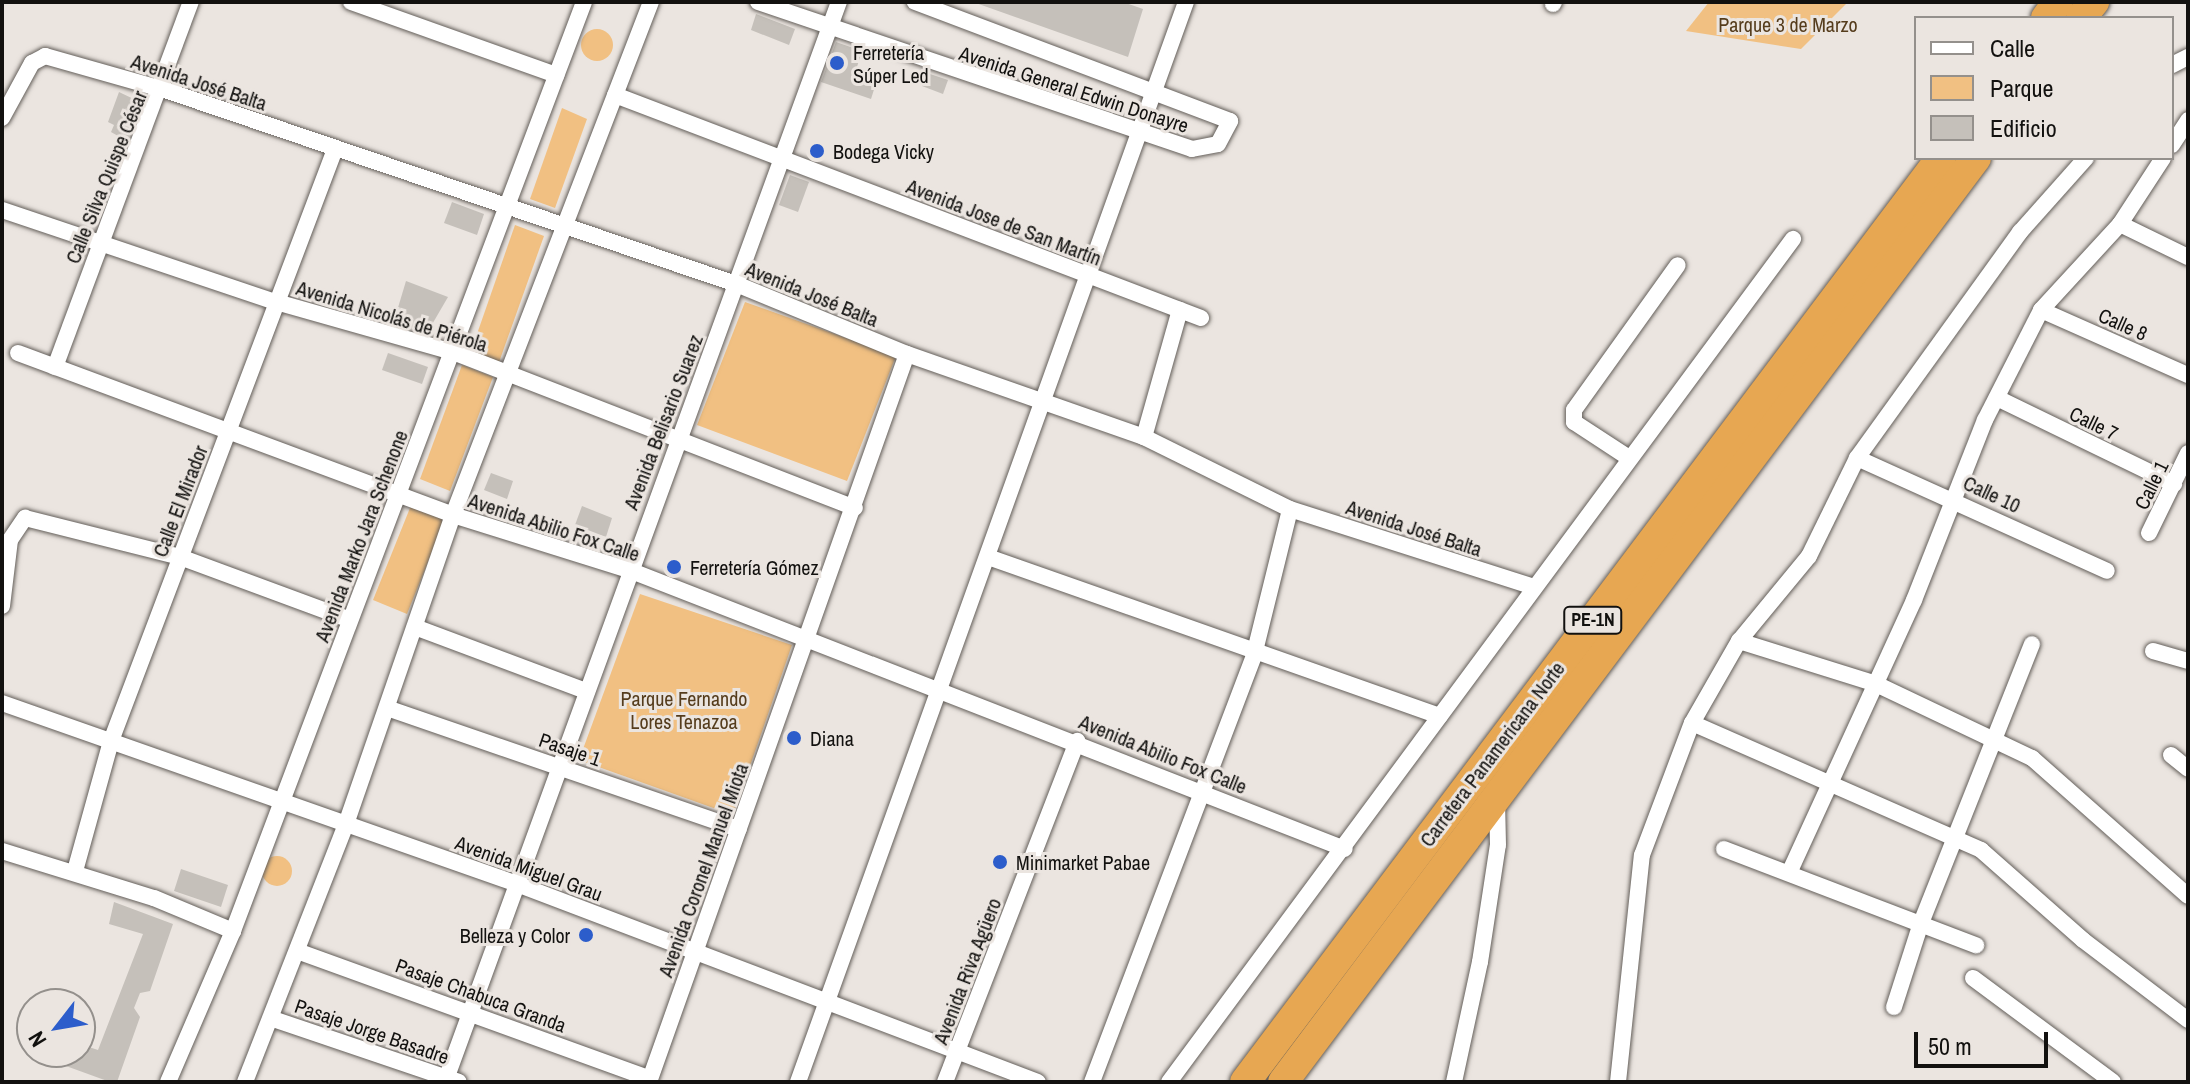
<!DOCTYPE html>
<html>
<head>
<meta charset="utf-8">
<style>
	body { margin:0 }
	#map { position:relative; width:2190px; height:1084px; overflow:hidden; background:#ebe5e0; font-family:"Archivo Narrow",sans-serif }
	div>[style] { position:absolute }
	.green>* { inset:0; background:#f1c082 }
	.round { border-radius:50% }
	.building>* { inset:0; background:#c5c0ba }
	.roads { filter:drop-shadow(0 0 2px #635e59) drop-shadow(0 0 2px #635e59) }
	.street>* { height:16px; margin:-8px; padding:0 8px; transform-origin:8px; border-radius:8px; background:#fff }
	.highway>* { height:30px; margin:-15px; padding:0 15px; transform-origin:15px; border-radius:15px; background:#e7a752 }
	.dots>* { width:22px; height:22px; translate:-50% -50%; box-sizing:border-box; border:4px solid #ebe5e0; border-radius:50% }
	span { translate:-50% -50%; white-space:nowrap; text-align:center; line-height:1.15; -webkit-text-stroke:6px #ebe5e0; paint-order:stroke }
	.shield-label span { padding:2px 6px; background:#ebe5e0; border:2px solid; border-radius:6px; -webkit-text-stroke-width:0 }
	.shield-label { font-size:18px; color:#12110f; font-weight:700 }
	.park-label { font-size:20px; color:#553c1c }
	.poi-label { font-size:20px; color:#12110f }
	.left { translate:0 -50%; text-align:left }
	.right { translate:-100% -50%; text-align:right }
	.street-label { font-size:20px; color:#12110f }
	.frame { position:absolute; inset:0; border:4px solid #12110f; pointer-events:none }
	.legend { position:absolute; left:1914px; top:16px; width:260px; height:144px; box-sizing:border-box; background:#ebe5e0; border:2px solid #94908c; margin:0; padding:10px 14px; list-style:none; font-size:24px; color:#12110f }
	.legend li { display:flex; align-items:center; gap:16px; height:40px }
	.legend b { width:40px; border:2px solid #94908c }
	.north { position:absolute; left:16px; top:988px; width:80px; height:80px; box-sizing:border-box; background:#ebe5e0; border:2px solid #94908c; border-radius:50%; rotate:239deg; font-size:22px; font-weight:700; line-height:32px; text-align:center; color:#12110f }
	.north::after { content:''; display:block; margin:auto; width:28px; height:36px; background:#2c5dcb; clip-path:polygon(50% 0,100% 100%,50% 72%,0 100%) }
	.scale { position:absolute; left:1914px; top:1032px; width:134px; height:36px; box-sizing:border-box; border:4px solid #12110f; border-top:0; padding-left:10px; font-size:24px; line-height:28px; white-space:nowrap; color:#12110f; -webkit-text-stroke:6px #ebe5e0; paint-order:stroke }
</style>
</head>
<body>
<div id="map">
	<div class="green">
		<div style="clip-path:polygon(1709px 2px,1848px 2px,1801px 49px,1686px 31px)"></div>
		<div class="round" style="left:581px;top:29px;width:32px;height:32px"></div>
		<div style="clip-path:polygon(562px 108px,587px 119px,555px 208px,530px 199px)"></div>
		<div style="clip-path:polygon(515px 225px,544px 236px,498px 365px,470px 354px)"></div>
		<div style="clip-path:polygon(745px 302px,896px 356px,847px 481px,697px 425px)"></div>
		<div style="clip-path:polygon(462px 365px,493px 377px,450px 491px,420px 479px)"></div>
		<div style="clip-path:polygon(412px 503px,446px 517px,407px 614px,373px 600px)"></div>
		<div style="clip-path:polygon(640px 594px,792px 645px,733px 815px,579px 760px)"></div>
		<div class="round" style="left:262px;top:856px;width:30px;height:30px"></div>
	</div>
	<div class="building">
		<div style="clip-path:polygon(973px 2px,1123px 2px,1143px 9px,1128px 57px)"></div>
		<div style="clip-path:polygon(756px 14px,795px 29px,789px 45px,751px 30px)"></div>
		<div style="clip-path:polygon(836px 42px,862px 51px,856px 70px,878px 77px,871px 99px,821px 82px)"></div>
		<div style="clip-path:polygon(927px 73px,948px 80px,943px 94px,922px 86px)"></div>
		<div style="clip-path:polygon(119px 92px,142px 103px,127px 141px,111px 132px,114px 125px,108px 122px)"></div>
		<div style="clip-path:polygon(790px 175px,809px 182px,798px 212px,779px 205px)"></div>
		<div style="clip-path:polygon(452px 202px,484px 214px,477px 235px,444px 223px)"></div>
		<div style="clip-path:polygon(406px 281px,448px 297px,427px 333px,394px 321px)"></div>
		<div style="clip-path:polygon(388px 353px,428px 367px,422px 384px,382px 370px)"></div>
		<div style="clip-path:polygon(491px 473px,513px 481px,507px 499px,484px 490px)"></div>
		<div style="clip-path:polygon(582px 506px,612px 518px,606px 537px,575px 525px)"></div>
		<div style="clip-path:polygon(181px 869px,228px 885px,221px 907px,174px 891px)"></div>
		<div style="clip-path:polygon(114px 902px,173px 924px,150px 991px,140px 993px,134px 1008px,140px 1017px,117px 1082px,110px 1082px,33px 1054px,80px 1052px,80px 1044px,98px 1050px,143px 934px,109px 924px)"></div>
	</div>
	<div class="roads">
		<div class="street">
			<div style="left:351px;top:2px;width:218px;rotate:19.6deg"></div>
			<div style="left:758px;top:2px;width:458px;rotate:18.7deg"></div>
			<div style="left:1192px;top:149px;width:26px;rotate:-11deg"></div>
			<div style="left:1218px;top:144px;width:26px;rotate:-62deg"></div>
			<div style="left:1230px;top:121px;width:337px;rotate:-159.3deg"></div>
			<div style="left:1553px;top:4px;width:2px;rotate:-63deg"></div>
			<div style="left:2172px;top:65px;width:18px;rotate:-27deg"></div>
			<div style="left:615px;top:95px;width:627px;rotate:20.83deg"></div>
			<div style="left:2px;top:118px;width:63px;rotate:-61.4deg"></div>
			<div style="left:32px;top:63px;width:15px;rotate:-28deg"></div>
			<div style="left:45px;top:56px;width:122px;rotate:15.8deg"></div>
			<div style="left:162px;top:89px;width:606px;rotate:18.76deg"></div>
			<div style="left:736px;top:284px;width:185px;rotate:22.3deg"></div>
			<div style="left:907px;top:354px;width:251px;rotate:19.3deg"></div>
			<div style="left:1144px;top:437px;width:163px;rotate:26.3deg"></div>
			<div style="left:1290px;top:509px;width:256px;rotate:17.7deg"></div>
			<div style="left:2172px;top:145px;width:30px;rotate:-57deg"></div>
			<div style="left:2px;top:210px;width:289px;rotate:18.6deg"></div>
			<div style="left:276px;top:302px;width:184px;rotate:15.8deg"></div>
			<div style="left:453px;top:352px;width:431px;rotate:21.2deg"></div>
			<div style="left:2120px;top:224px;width:76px;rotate:25.9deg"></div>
			<div style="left:2041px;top:310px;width:161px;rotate:23.9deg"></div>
			<div style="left:18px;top:353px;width:464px;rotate:20.4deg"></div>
			<div style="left:453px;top:515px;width:184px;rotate:17.4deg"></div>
			<div style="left:629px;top:570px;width:768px;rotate:21.29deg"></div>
			<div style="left:55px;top:367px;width:390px;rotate:-69.6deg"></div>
			<div style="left:1997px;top:398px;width:197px;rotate:25.9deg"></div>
			<div style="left:1144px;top:437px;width:132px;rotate:-74.2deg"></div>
			<div style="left:1629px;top:458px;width:66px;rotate:-146.8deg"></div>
			<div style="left:1574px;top:422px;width:12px;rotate:-90deg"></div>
			<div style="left:1574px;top:410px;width:178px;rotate:-54.4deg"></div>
			<div style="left:1857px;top:458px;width:274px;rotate:24.3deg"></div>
			<div style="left:2149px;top:533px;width:89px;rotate:-64deg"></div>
			<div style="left:988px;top:557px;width:479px;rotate:19.4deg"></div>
			<div style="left:2px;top:606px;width:66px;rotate:-83.1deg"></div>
			<div style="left:10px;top:540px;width:27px;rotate:-56deg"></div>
			<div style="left:25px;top:518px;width:160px;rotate:14.1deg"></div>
			<div style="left:180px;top:557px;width:181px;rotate:20.3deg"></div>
			<div style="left:415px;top:627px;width:183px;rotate:20.5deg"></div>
			<div style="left:1739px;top:641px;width:144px;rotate:17.4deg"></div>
			<div style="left:1876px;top:684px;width:173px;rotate:25.4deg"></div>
			<div style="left:2032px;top:758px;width:208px;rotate:41.5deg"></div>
			<div style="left:2153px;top:651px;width:36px;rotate:16deg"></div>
			<div style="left:2px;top:703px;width:546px;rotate:19.36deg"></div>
			<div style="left:517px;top:884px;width:557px;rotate:20.81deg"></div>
			<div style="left:387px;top:708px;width:372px;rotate:19deg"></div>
			<div style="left:1692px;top:723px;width:316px;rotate:23.7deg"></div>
			<div style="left:1981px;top:850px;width:136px;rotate:41.4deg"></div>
			<div style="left:2083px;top:940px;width:132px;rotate:37.3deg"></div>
			<div style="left:2171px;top:755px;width:22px;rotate:39deg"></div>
			<div style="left:1724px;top:849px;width:270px;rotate:20.9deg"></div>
			<div style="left:2px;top:851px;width:159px;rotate:17.2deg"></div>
			<div style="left:154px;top:898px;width:86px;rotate:22.7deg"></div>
			<div style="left:75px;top:871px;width:135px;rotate:-74.5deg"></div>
			<div style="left:111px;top:741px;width:633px;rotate:-69.27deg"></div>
			<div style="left:1790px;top:871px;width:298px;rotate:-65.4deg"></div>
			<div style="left:1914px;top:600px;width:193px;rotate:-68.5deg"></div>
			<div style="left:1985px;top:420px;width:123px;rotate:-63deg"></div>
			<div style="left:2041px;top:310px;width:117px;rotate:-47.4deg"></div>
			<div style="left:2120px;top:224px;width:79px;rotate:-56.9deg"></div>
			<div style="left:297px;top:951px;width:375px;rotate:19.9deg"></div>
			<div style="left:1973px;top:978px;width:174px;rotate:36.6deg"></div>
			<div style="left:1894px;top:1007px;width:88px;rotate:-72.2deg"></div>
			<div style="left:1921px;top:923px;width:300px;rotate:-68.3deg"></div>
			<div style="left:273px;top:1019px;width:196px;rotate:18.7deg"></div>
			<div style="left:168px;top:1082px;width:164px;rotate:-66.7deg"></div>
			<div style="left:233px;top:931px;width:993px;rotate:-69.3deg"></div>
			<div style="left:245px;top:1082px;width:277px;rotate:-68.6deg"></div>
			<div style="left:346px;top:824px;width:327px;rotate:-70.9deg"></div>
			<div style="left:453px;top:515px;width:550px;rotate:-68.9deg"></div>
			<div style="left:445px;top:1082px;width:1150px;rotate:-69.96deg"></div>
			<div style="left:649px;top:1082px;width:772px;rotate:-70.49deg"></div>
			<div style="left:798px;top:1082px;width:1148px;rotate:-70.24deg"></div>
			<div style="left:945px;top:1082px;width:366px;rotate:-68.8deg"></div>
			<div style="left:1092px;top:1082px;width:457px;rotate:-69.2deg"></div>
			<div style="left:1254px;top:655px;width:150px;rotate:-76.1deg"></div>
			<div style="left:1169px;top:1082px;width:1049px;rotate:-53.49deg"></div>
			<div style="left:1454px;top:1082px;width:123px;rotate:-77.8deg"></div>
			<div style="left:1480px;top:962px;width:118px;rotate:-81.3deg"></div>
			<div style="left:1498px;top:845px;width:45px;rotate:-91.3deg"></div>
			<div style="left:1618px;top:1082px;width:228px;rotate:-84deg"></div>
			<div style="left:1642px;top:855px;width:141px;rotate:-69.3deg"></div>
			<div style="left:1692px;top:723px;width:95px;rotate:-60.2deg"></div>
			<div style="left:1739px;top:641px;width:110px;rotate:-50.5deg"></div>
			<div style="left:1809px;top:556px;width:109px;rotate:-63.9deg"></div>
			<div style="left:1857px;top:458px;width:279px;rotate:-54.2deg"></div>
			<div style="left:2020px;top:232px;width:99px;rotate:-48.3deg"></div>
		</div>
		<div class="highway">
			<div style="left:2046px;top:18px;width:20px;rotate:-53deg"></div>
			<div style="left:2081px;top:18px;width:21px;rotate:-51deg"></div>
			<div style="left:1245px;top:1082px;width:1157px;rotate:-53.01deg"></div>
			<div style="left:1283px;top:1082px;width:1155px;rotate:-53.13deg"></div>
		</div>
	</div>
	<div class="dots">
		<div style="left:837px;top:63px;background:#2c5dcb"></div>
		<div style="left:817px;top:151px;background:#2c5dcb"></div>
		<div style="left:674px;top:567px;background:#2c5dcb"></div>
		<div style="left:794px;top:738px;background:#2c5dcb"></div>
		<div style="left:1000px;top:862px;background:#2c5dcb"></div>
		<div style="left:586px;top:935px;background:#2c5dcb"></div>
	</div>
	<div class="shield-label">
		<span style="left:1593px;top:620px">PE-1N</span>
	</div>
	<div class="park-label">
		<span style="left:1788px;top:24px">Parque 3 de Marzo</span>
		<span style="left:684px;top:710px">Parque Fernando<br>Lores Tenazoa</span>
	</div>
	<div class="poi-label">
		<span class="left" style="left:853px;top:64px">Ferretería<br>Súper Led</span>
		<span class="left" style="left:833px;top:151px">Bodega Vicky</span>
		<span class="left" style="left:690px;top:567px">Ferretería Gómez</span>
		<span class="left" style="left:810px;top:738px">Diana</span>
		<span class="left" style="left:1016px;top:862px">Minimarket Pabae</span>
		<span class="right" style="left:570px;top:935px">Belleza y Color</span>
	</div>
	<div class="street-label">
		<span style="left:199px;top:82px;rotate:18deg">Avenida José Balta</span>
		<span style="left:1074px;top:89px;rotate:18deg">Avenida General Edwin Donayre</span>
		<span style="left:106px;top:177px;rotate:-68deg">Calle Silva Quispe César</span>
		<span style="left:1004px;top:222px;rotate:21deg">Avenida Jose de San Martín</span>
		<span style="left:812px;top:294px;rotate:22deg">Avenida José Balta</span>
		<span style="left:392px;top:316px;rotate:17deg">Avenida Nicolás de Piérola</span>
		<span style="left:2123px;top:324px;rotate:24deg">Calle 8</span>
		<span style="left:663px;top:422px;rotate:-69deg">Avenida Belisario Suarez</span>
		<span style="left:2094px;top:423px;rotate:26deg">Calle 7</span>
		<span style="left:2151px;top:485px;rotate:-64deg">Calle 1</span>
		<span style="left:1992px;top:494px;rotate:25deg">Calle 10</span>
		<span style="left:180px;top:501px;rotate:-69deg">Calle El Mirador</span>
		<span style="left:554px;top:527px;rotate:18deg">Avenida Abilio Fox Calle</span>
		<span style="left:1414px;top:528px;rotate:18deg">Avenida José Balta</span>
		<span style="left:361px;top:536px;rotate:-69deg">Avenida Marko Jara Schenone</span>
		<span style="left:570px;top:749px;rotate:19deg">Pasaje 1</span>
		<span style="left:1163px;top:754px;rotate:22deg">Avenida Abilio Fox Calle</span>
		<span style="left:1492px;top:754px;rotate:-53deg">Carretera Panamericana Norte</span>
		<span style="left:529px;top:868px;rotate:20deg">Avenida Miguel Grau</span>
		<span style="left:703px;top:870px;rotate:-70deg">Avenida Coronel Manuel Miota</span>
		<span style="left:967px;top:971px;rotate:-69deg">Avenida Riva Agüero</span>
		<span style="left:481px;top:995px;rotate:20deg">Pasaje Chabuca Granda</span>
		<span style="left:372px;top:1031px;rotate:19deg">Pasaje Jorge Basadre</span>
	</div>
	<div class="frame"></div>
	<ul class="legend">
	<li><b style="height:10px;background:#fff"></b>Calle</li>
	<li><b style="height:22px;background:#f1c082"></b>Parque</li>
	<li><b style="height:22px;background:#c5c0ba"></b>Edificio</li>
	</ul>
	<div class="north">N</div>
	<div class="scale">50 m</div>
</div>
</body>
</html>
